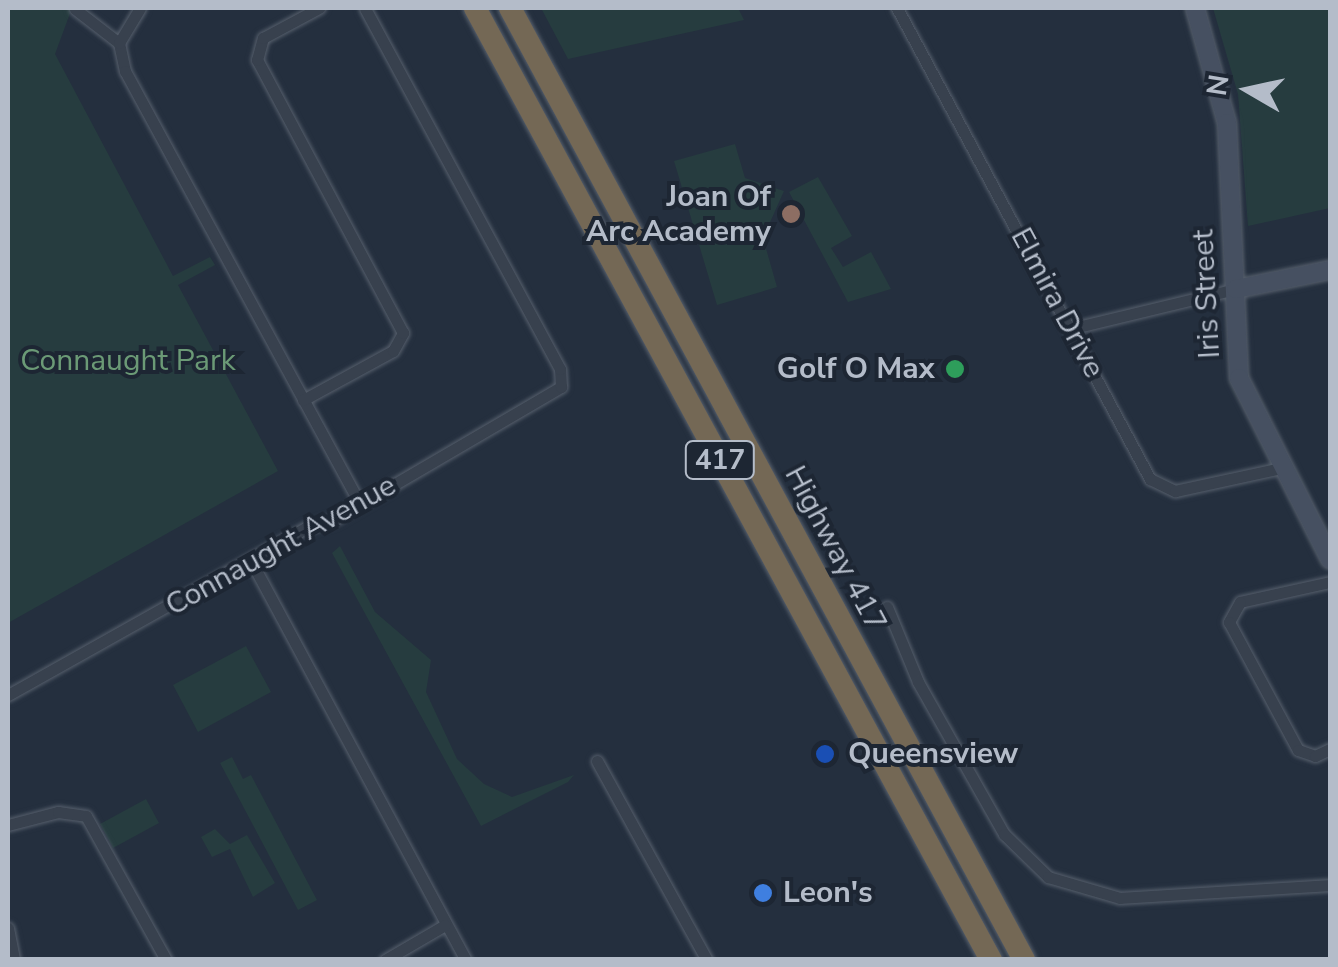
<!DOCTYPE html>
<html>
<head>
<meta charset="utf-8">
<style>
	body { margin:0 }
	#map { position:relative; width:1338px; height:967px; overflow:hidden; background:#242f3e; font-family:"Nunito Sans",sans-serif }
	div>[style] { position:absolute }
	.green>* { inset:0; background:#263c3f }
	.roads { filter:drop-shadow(0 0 2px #565f6c) drop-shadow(0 0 2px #565f6c) }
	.street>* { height:11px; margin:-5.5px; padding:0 5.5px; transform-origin:5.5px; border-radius:5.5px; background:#38414e }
	.secondary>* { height:18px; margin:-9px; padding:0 9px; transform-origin:9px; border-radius:9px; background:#465061 }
	.highway>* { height:22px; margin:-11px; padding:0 11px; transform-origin:11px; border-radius:11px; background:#746855 }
	.dots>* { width:28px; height:28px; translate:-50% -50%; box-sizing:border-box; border:5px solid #1d2633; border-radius:50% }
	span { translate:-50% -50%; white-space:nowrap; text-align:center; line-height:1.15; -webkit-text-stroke:8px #1d2633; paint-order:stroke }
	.shield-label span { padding:2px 8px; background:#1d2633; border:2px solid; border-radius:8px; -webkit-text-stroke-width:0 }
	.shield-label { font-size:28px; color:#b4bcc9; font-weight:700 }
	.poi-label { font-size:30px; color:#b4bcc9; font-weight:700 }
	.right { translate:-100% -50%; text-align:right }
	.left { translate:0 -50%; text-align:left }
	.street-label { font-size:30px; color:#b4bcc9 }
	.park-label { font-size:30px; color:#6b9a76 }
	.frame { position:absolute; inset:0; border:10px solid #b4bcc9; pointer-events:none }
	.north { position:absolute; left:1198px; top:40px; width:100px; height:100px; -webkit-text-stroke:8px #1d2633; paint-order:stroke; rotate:279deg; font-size:28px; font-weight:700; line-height:40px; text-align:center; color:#b4bcc9 }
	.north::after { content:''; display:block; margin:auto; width:35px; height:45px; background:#b4bcc9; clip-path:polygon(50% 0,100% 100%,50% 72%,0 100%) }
</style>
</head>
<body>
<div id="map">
	<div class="green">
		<div style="clip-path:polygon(8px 8px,72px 8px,55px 54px,173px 276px,210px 257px,215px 265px,178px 285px,278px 471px,8px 623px)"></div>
		<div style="clip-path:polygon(541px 8px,738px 8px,744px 20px,568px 59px)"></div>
		<div style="clip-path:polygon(1213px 8px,1330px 8px,1330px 208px,1248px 226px,1238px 94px)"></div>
		<div style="clip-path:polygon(735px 144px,745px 178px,784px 191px,763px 238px,777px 287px,717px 305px,674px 161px)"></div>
		<div style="clip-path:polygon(818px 177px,852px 236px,831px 248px,843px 267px,871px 252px,891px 289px,848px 302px,789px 192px)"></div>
		<div style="clip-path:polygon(340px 546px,375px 612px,431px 660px,426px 692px,457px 759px,484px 784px,512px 797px,574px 775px,568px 782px,481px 826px,332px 553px)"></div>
		<div style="clip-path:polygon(246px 646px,271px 692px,198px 732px,173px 685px)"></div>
		<div style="clip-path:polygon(232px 757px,243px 779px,251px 775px,317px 900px,298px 910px,220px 763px)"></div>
		<div style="clip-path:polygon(146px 799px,159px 823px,113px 848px,100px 824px)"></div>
		<div style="clip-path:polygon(215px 829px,230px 844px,247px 835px,275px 883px,253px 897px,230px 849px,212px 857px,201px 837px)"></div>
	</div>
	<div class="roads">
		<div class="street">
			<div style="left:897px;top:8px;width:535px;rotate:61.76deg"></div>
			<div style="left:1150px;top:479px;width:28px;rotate:26deg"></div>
			<div style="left:1175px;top:491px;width:108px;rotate:-12.2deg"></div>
			<div style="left:75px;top:9px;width:56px;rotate:37.7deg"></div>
			<div style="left:119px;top:43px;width:29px;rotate:78deg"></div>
			<div style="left:125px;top:71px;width:490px;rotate:61.5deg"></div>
			<div style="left:119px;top:43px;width:41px;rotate:-59deg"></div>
			<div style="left:1073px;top:328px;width:168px;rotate:-13.5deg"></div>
			<div style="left:303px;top:400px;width:102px;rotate:-28.6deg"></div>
			<div style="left:393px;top:351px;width:21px;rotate:-61deg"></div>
			<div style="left:403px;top:333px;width:310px;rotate:-118.1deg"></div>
			<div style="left:257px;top:60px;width:23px;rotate:-75deg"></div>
			<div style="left:263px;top:38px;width:64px;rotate:-28.2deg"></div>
			<div style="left:251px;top:561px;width:453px;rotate:61.7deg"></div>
			<div style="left:1330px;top:582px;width:92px;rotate:167.5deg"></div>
			<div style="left:1240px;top:602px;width:23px;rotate:119deg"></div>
			<div style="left:1229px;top:622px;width:145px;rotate:61.7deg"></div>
			<div style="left:1298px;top:750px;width:18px;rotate:19deg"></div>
			<div style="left:1315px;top:756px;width:17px;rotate:-25deg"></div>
			<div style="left:887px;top:607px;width:81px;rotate:67.5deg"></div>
			<div style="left:918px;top:682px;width:175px;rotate:60.5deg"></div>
			<div style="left:1004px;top:834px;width:62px;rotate:44.3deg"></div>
			<div style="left:1048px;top:877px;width:75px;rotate:16.3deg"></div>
			<div style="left:1120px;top:898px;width:210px;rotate:-3.5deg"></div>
			<div style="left:8px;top:695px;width:342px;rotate:-29.3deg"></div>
			<div style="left:306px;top:528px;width:30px;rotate:-17deg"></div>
			<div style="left:335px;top:519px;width:262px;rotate:-30.3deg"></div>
			<div style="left:561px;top:387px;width:18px;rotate:-93deg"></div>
			<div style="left:560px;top:369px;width:410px;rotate:-118.4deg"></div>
			<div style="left:597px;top:761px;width:227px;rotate:61.1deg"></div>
			<div style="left:8px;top:825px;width:52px;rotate:-14.6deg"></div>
			<div style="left:58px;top:812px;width:28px;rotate:8deg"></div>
			<div style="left:86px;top:816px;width:165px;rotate:60.9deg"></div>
			<div style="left:8px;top:928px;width:33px;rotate:79deg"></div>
			<div style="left:385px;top:960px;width:69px;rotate:-30.3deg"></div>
		</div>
		<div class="secondary">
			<div style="left:1195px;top:8px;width:119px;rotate:74.5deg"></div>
			<div style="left:1227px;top:123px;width:255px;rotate:87.3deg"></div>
			<div style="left:1239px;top:378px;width:203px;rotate:63.3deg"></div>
			<div style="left:1236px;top:289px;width:96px;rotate:-11.4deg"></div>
		</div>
		<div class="highway">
			<div style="left:475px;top:8px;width:1083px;rotate:61.54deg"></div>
			<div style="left:510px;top:8px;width:1082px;rotate:61.63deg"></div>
		</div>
	</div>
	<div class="dots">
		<div style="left:791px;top:214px;background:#8d6e63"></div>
		<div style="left:955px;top:369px;background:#2e9e5b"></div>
		<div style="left:825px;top:754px;background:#1a4fb4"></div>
		<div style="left:763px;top:893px;background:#3f7fe0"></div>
	</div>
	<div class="shield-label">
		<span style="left:720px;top:460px">417</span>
	</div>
	<div class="poi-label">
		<span class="right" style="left:771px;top:214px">Joan Of<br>Arc Academy</span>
		<span class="right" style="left:935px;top:369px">Golf O Max</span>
		<span class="left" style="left:848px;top:754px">Queensview</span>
		<span class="left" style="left:783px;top:893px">Leon's</span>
	</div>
	<div class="street-label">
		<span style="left:1207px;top:294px;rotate:-93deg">Iris Street</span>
		<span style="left:1057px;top:303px;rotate:62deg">Elmira Drive</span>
		<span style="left:281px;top:546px;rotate:-29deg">Connaught Avenue</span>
		<span style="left:835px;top:549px;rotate:62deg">Highway 417</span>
	</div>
	<div class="park-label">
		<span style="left:128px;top:361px">Connaught Park</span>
	</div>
	<div class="frame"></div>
	<div class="north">N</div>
</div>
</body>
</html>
